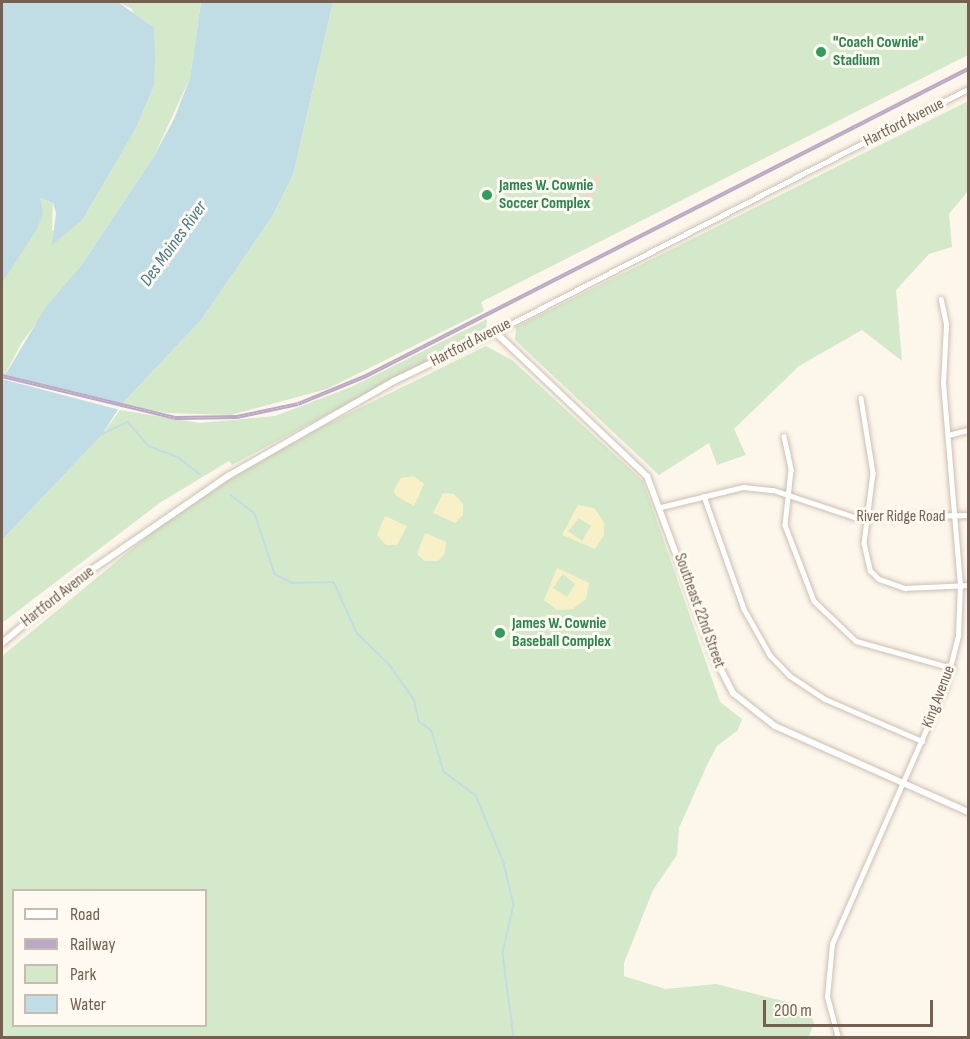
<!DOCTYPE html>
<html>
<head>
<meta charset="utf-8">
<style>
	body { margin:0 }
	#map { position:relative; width:970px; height:1039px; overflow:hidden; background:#fcf6eb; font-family:"Sofia Sans Condensed",sans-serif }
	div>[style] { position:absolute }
	.green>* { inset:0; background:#d4e9c9 }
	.sand>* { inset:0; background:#f8f1c8 }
	.water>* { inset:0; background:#c0dde5 }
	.pier>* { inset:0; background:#fcf6eb }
	.stream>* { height:1.5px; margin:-0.75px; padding:0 0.75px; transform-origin:0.75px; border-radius:0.75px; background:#c0dde5 }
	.building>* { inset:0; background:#efd8c4 }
	.roads { filter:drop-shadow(0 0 2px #cdbfb1) drop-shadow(0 0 2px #cdbfb1) }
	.street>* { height:4.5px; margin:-2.25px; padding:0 2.25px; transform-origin:2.25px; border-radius:2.25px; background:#fff }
	.secondary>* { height:6px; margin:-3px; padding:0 3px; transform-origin:3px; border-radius:3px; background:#fff }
	.rail>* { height:4px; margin-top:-2px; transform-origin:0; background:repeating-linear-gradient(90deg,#fefaf1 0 4.5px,#baa8c6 0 9px); box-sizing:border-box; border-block:2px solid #baa8c6 }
	.dots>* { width:16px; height:16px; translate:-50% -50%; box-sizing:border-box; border:3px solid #fefaf1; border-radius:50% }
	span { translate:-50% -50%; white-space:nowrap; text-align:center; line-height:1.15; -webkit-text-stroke:6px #fefaf1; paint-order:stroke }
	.leisure-label { font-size:16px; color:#27864d; font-weight:700 }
	.left { translate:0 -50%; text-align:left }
	.street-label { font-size:16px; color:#765f4f }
	.water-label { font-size:18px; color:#497987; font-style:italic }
	.frame { position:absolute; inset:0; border:3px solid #765f4f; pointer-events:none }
	.legend { position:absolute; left:12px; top:889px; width:195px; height:138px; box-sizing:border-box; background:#fefaf1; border:2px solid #c8bcb0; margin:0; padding:8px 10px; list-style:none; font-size:18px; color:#765f4f }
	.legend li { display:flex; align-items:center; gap:12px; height:30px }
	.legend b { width:30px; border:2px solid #c8bcb0 }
	.scale { position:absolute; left:763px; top:1000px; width:170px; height:27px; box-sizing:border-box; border:3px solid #765f4f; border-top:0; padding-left:8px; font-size:18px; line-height:21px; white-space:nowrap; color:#765f4f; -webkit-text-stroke:4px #fefaf1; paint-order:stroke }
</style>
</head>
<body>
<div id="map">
	<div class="green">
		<div style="clip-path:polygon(118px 2px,201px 2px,190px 78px,154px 156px,80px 267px,22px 342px,2px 380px,2px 283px,25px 243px,39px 198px,53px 203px,52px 231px,83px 219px,135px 130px,154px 86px,132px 9px)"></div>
		<div style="clip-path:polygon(333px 2px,968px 2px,968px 55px,481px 302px,484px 311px,327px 389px,231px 415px,168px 413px,121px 405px,202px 319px,273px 215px,293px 175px)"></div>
		<div style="clip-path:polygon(968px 101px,968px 191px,949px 214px,952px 247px,929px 254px,896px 290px,902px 361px,862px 330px,799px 366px,734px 429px,746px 455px,717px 465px,709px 443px,659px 475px,515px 340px,516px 327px)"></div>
		<div style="clip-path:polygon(487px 319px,486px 329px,479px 334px,232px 465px,229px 461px,161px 502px,2px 623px,2px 540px,101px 436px,120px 410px,200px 423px,275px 416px,351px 387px)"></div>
		<div style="clip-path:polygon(evenodd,486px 346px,512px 360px,643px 481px,720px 702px,742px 719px,738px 730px,717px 746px,708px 763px,679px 828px,677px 855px,653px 890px,624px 963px,624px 976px,665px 989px,716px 984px,807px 1007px,814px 1023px,809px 1037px,2px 1038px,2px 656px,157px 528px,225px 482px,309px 433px,486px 346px,14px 890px,206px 890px,206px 1026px,14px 1026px,14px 890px)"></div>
	</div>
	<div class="sand">
		<div style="clip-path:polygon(414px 476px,424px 484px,414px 506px,395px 495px,394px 490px,401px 478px)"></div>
		<div style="clip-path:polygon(443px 493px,454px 494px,463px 504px,463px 515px,455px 523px,433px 513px)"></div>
		<div style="clip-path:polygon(evenodd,578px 505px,594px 508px,604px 522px,604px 535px,595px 549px,562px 535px,578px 505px,579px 518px,591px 526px,582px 541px,568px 531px,579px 518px)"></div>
		<div style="clip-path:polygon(385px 516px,407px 526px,397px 545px,386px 545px,377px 535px)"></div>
		<div style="clip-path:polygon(425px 533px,446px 542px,445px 553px,438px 561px,425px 561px,417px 554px)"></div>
		<div style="clip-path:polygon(evenodd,557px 568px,589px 583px,586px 599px,573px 609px,557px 610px,544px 600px,557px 568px,563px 574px,575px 584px,567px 597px,553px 588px,563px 574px)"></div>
	</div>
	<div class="water">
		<div style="clip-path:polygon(2px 2px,118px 2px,154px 28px,155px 58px,154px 86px,135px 130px,83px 219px,52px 245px,56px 213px,53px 203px,40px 198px,43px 214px,36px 231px,2px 283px)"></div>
		<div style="clip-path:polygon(201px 2px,333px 2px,293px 175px,273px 215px,202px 319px,121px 405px,101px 436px,2px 540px,2px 380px,46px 307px,80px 267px,154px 156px,174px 119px,190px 78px)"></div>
	</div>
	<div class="pier">
		<div style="clip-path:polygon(2px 374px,121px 405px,120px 410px,2px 379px)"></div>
	</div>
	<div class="stream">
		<div style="left:100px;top:435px;width:31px;rotate:-25deg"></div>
		<div style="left:128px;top:422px;width:32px;rotate:49deg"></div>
		<div style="left:149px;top:446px;width:31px;rotate:21deg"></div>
		<div style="left:178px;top:457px;width:28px;rotate:38deg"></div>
		<div style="left:231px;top:495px;width:31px;rotate:38deg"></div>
		<div style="left:255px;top:514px;width:63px;rotate:71.6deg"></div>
		<div style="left:275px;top:574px;width:20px;rotate:27deg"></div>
		<div style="left:293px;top:583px;width:41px;rotate:-1.4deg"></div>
		<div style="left:334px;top:582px;width:56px;rotate:65.7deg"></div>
		<div style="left:357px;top:633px;width:45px;rotate:44.1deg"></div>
		<div style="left:389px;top:664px;width:43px;rotate:54.5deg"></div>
		<div style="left:414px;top:699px;width:23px;rotate:77deg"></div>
		<div style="left:419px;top:721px;width:16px;rotate:38deg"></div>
		<div style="left:432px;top:731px;width:43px;rotate:73.7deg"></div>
		<div style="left:444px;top:772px;width:39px;rotate:36deg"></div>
		<div style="left:476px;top:795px;width:74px;rotate:67.6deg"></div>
		<div style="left:504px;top:863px;width:43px;rotate:76.6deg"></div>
		<div style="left:514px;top:905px;width:49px;rotate:102.9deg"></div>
		<div style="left:503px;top:953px;width:86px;rotate:82.6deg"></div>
	</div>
	<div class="building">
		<div style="clip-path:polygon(595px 175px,601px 177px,588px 205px,583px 202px)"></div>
	</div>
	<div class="roads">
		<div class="street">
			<div style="left:495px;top:332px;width:532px;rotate:-27.19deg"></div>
			<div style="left:861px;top:398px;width:76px;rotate:80.9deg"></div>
			<div style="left:873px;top:473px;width:71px;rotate:97.3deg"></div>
			<div style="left:864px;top:543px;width:28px;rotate:77deg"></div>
			<div style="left:870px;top:570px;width:13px;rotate:45deg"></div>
			<div style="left:879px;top:579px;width:28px;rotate:19deg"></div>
			<div style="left:905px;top:588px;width:63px;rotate:-2.7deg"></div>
			<div style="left:948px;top:435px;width:21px;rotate:-14deg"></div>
			<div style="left:784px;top:436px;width:35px;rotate:78deg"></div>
			<div style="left:791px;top:470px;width:55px;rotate:96.2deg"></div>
			<div style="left:785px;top:525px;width:81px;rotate:69.1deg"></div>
			<div style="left:814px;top:601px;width:58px;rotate:43.6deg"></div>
			<div style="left:856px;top:641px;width:100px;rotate:15.7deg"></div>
			<div style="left:704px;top:496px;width:120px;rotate:70.5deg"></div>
			<div style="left:744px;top:609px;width:53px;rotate:60.5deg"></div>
			<div style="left:770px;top:655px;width:29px;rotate:46deg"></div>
			<div style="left:790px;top:676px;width:42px;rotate:33.3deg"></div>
			<div style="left:825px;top:699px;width:106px;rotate:23.4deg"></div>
			<div style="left:661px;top:507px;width:84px;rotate:-13.7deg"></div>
			<div style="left:743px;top:487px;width:30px;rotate:6deg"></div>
			<div style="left:773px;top:490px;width:85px;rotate:18.4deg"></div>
			<div style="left:854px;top:517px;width:114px;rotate:-1deg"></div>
			<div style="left:838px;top:1038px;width:42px;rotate:-105deg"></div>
			<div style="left:827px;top:997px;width:53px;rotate:-84.6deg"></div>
			<div style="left:832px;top:944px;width:281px;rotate:-66.3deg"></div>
			<div style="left:945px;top:687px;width:53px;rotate:-75.7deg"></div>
			<div style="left:958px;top:636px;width:51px;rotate:-87.8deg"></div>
			<div style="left:960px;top:585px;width:202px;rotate:-94.8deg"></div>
			<div style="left:943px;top:384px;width:60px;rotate:-87.1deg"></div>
			<div style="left:946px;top:324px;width:25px;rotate:-102deg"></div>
		</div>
		<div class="secondary">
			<div style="left:2px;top:643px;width:103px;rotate:-39.9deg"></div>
			<div style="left:81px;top:577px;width:178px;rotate:-34.5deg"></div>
			<div style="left:228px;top:476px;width:191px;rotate:-29.8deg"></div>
			<div style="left:394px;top:381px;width:112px;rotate:-25.9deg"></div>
			<div style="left:495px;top:332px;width:209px;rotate:43.5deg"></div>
			<div style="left:647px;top:476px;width:192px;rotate:69.6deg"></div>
			<div style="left:714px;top:656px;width:42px;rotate:62.8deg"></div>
			<div style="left:733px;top:693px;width:53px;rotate:38.2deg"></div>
			<div style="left:775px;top:726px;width:211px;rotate:24deg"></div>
		</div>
	</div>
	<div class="rail">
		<div style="left:2px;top:376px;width:178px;rotate:13.6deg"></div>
		<div style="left:175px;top:418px;width:62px;rotate:-0.9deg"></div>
		<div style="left:237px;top:417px;width:62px;rotate:-12deg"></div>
		<div style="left:298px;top:404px;width:74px;rotate:-22.4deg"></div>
		<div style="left:366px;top:376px;width:676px;rotate:-27.02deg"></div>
	</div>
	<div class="dots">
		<div style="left:821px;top:52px;background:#2e9e5b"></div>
		<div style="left:487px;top:195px;background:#2e9e5b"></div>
		<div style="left:500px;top:633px;background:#2e9e5b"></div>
	</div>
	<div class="leisure-label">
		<span class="left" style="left:833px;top:52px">"Coach Cownie"<br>Stadium</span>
		<span class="left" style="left:499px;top:195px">James W. Cownie<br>Soccer Complex</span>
		<span class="left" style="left:512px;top:633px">James W. Cownie<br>Baseball Complex</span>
	</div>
	<div class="street-label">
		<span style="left:904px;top:123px;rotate:-27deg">Hartford Avenue</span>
		<span style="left:471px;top:343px;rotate:-27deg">Hartford Avenue</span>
		<span style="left:901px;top:517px">River Ridge Road</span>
		<span style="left:58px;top:597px;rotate:-38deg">Hartford Avenue</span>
		<span style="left:699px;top:611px;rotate:70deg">Southeast 22nd Street</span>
		<span style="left:939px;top:697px;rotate:-69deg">King Avenue</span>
	</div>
	<div class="water-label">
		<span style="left:174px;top:244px;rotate:-54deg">Des Moines River</span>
	</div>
	<div class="frame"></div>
	<ul class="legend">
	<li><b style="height:8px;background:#fff"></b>Road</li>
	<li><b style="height:8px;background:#baa8c6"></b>Railway</li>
	<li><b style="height:16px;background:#d4e9c9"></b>Park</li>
	<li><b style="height:16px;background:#c0dde5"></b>Water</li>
	</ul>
	<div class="scale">200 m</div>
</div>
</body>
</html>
